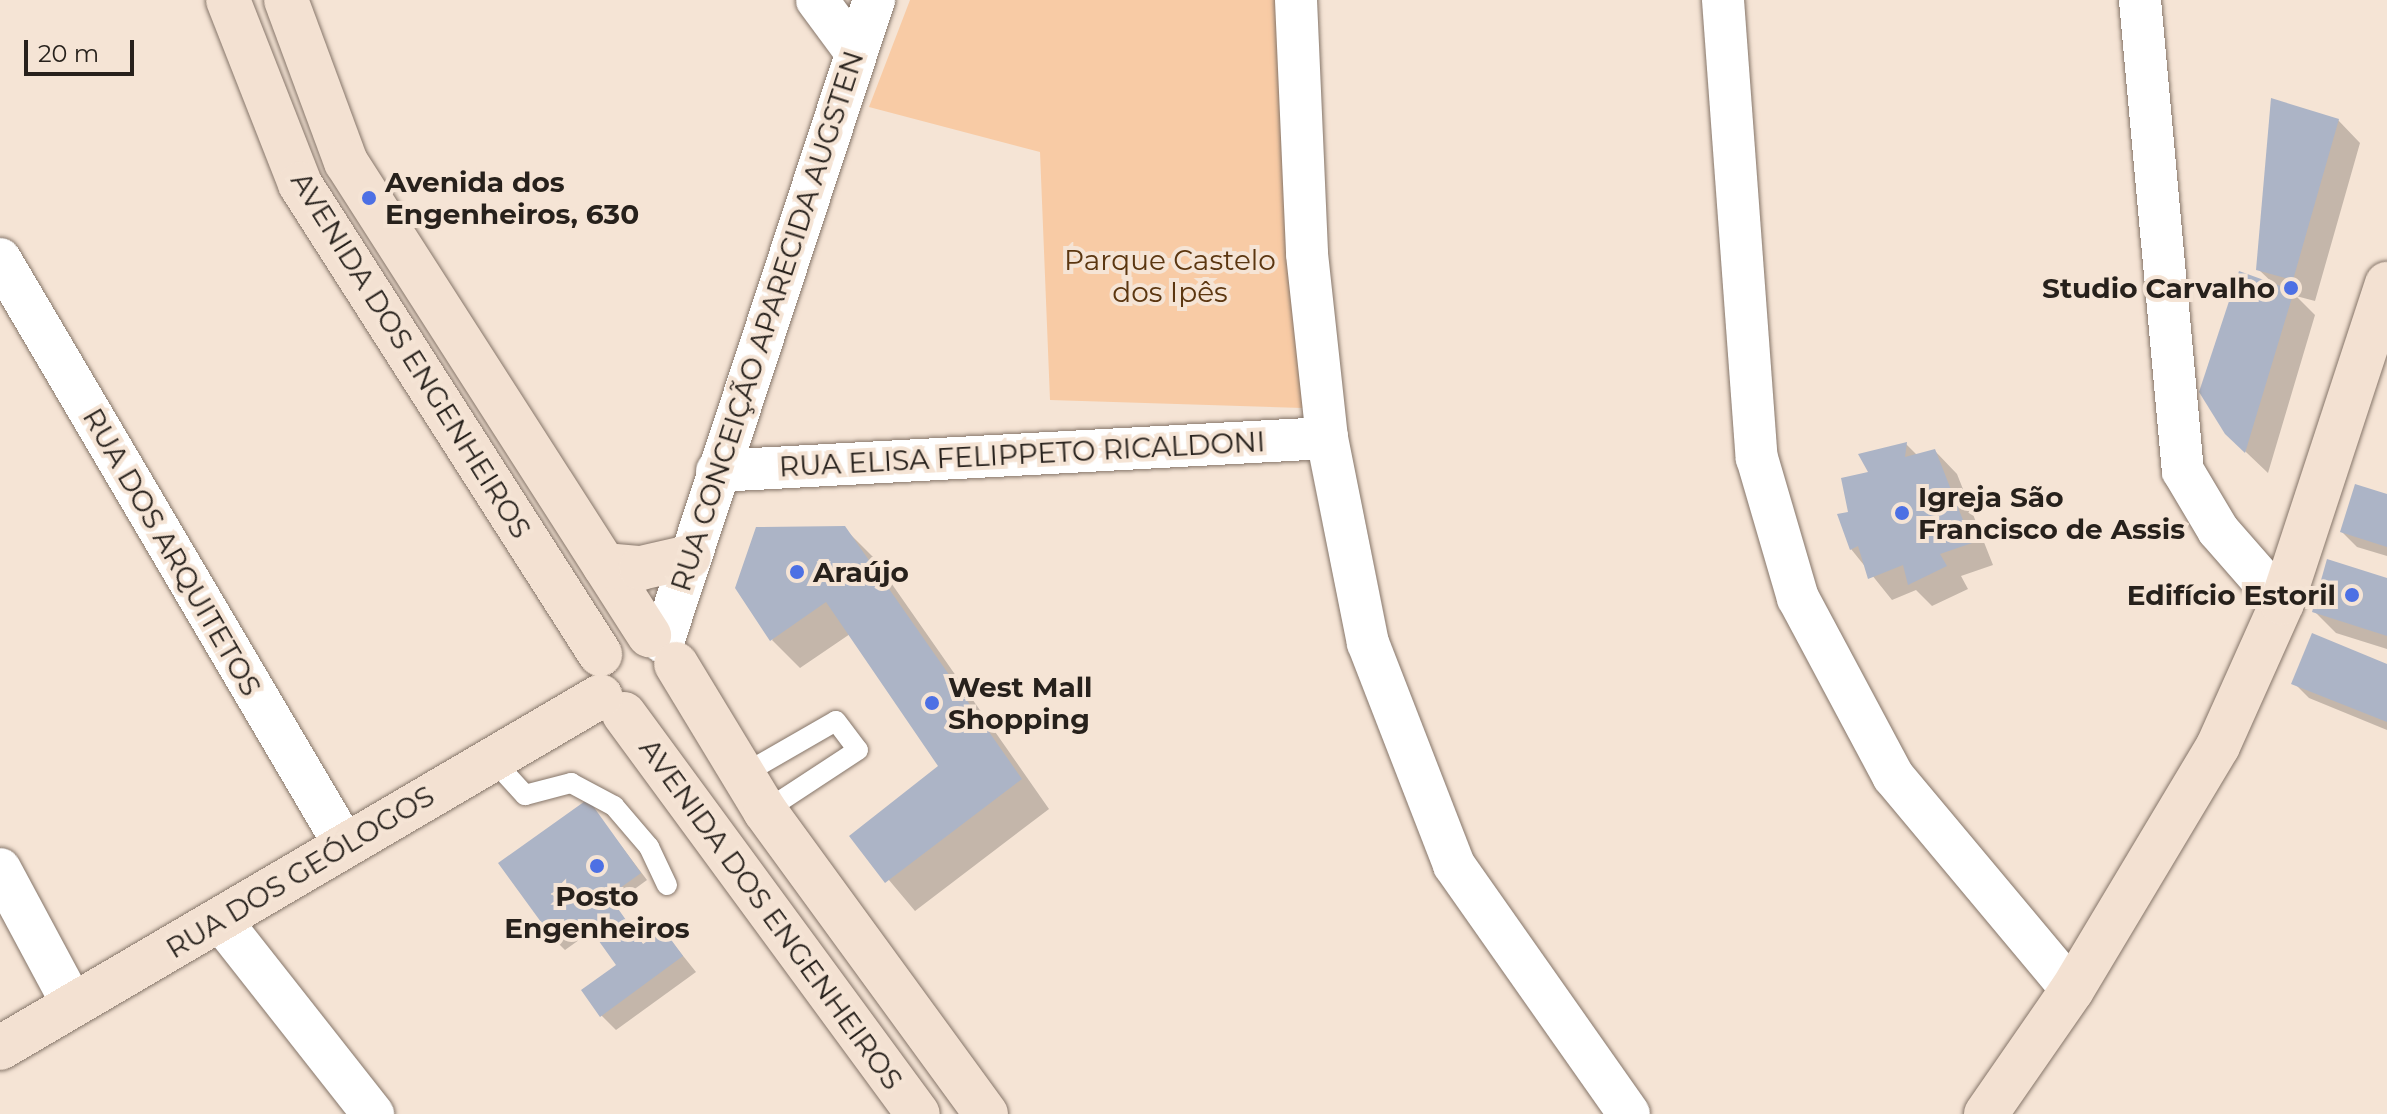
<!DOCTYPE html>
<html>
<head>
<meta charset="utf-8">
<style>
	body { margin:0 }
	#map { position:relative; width:2387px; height:1114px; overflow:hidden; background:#f5e4d5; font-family:Montserrat,sans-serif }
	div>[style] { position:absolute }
	.green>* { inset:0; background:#f8cba5 }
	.shadow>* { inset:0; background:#0003 }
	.building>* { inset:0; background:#acb4c6 }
	.roads { filter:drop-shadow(0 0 2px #857569) drop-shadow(0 0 2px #857569) }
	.lane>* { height:20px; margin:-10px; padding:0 10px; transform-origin:10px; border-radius:10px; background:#fff }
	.street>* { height:42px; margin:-21px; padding:0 21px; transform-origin:21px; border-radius:21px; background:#fff }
	.secondary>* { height:44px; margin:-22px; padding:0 22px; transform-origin:22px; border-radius:22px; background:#f3e1d2 }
	.dots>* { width:22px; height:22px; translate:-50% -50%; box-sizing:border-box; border:4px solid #f5e4d5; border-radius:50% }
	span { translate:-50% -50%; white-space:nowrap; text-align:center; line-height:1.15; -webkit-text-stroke:8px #f5e4d5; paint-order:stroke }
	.poi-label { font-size:28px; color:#27211c; font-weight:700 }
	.left { translate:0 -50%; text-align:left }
	.right { translate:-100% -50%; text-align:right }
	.park-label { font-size:28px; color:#5b3610 }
	.street-label { font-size:28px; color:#27211c }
	.scale { position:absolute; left:24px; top:40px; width:110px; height:36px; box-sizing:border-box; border:4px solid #27211c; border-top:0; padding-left:10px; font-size:24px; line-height:28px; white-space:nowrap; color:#27211c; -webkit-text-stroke:6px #f5e4d5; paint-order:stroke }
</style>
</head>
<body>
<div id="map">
	<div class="green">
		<div style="clip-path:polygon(910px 0,1275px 0,1303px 408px,1050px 400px,1040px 152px,869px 107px)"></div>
	</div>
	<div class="shadow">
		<div style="clip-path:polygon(2338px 120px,2360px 143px,2315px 301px,2296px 296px,2315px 315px,2268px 473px,2226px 433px,2276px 286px,2258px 269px)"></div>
		<div style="clip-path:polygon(1906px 444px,1918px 456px,1935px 451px,1957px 474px,1993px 565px,1961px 576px,1968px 589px,1932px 606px,1916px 590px,1892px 600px,1851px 549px,1851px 513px,1871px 474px)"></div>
		<div style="clip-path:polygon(2387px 496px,2387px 556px,2357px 547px,2342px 532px)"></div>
		<div style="clip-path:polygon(844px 528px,873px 557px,1049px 809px,915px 911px,852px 836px,941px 766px,850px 634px,800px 668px,772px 640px)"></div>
		<div style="clip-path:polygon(2387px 580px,2387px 649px,2336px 633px,2314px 611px)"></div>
		<div style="clip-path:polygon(2387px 666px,2387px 730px,2309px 698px,2294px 683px)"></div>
		<div style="clip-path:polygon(588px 802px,647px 880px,614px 904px,644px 946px,664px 932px,696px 972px,616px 1030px,601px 1015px,618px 965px,593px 930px,565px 950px,558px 943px)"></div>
	</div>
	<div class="building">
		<div style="clip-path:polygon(2271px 98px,2339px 119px,2293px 280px,2256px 270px)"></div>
		<div style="clip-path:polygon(2239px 271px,2294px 291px,2245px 453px,2225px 434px,2199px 392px)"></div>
		<div style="clip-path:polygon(1907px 442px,1905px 457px,1935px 449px,1972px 543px,1940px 554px,1947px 566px,1908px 585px,1903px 565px,1868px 579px,1858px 546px,1850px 550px,1837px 514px,1848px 512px,1841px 478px,1868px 472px,1858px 454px)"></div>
		<div style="clip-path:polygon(2355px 484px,2387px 494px,2387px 547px,2340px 532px)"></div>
		<div style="clip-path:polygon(845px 526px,1022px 779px,885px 883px,849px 836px,938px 766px,826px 602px,770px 641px,735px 588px,756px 527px)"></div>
		<div style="clip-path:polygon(2327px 559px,2387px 578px,2387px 636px,2312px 612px)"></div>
		<div style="clip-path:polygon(2312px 633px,2387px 664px,2387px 722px,2291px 684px)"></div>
		<div style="clip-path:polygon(588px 799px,641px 873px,609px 896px,643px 944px,664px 930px,683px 956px,600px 1017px,581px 990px,616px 965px,586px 923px,557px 944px,498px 863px)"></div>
	</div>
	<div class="roads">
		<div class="lane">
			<div style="left:492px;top:759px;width:49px;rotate:47.5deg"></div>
			<div style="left:525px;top:795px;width:48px;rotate:-14.6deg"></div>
			<div style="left:571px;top:783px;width:49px;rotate:28.1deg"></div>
			<div style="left:614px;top:806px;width:54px;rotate:49.5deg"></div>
			<div style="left:649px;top:847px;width:42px;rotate:64.7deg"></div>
			<div style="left:742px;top:775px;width:108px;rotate:-29.9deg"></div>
			<div style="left:836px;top:721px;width:36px;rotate:53deg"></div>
			<div style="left:858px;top:750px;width:111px;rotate:146.7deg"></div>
		</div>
		<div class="street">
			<div style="left:817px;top:0;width:62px;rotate:53.5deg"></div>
			<div style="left:1296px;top:0;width:254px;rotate:87.5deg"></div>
			<div style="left:1307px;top:254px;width:185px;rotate:83.8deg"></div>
			<div style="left:1327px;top:438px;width:209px;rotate:78.7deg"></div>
			<div style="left:1368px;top:643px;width:238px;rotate:68.8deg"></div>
			<div style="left:1454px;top:865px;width:304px;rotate:54.9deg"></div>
			<div style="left:1723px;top:0;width:459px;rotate:85.8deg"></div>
			<div style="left:1757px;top:458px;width:146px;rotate:73.7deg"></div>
			<div style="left:1798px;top:598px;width:202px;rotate:61.9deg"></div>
			<div style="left:1893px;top:776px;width:279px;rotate:50.1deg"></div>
			<div style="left:2140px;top:0;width:473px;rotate:84.8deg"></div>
			<div style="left:2183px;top:471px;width:69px;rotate:59.3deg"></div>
			<div style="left:2218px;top:530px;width:97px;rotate:48.8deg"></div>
			<div style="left:0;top:259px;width:679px;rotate:59.54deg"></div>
			<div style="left:717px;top:471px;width:611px;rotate:-3.1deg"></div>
			<div style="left:663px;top:642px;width:676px;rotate:-71.81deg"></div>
			<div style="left:0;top:869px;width:154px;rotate:61.8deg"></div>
			<div style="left:221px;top:921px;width:246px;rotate:51.8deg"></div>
		</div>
		<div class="secondary">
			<div style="left:228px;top:0;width:198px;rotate:68.6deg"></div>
			<div style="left:300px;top:184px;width:558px;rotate:57.45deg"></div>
			<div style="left:286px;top:0;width:173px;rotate:69.7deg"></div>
			<div style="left:346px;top:162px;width:562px;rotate:57.36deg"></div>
			<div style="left:604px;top:565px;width:37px;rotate:5deg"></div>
			<div style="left:641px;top:568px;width:49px;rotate:-12.9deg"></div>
			<div style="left:676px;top:664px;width:172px;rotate:58.8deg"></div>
			<div style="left:765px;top:811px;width:375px;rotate:53.9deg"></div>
			<div style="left:624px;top:714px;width:496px;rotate:53.7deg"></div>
			<div style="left:0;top:1048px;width:696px;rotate:-30.36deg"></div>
			<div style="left:1986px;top:1114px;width:151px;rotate:-55.3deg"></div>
			<div style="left:2072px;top:990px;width:284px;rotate:-59.1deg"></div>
			<div style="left:2218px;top:746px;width:157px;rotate:-65.9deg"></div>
			<div style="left:2282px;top:603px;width:336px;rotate:-71.8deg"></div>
		</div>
	</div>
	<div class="dots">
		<div style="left:369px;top:198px;background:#4d70e4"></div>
		<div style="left:2291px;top:288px;background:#4d70e4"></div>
		<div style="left:1902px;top:513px;background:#4d70e4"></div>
		<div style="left:797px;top:572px;background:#4d70e4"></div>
		<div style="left:2352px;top:595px;background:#4d70e4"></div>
		<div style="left:932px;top:703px;background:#4d70e4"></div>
		<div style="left:597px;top:866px;background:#4d70e4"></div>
	</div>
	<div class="poi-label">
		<span class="left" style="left:385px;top:198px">Avenida dos<br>Engenheiros, 630</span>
		<span class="right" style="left:2275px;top:288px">Studio Carvalho</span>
		<span class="left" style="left:1918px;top:513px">Igreja São<br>Francisco de Assis</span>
		<span class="left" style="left:813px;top:572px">Araújo</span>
		<span class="right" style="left:2336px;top:595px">Edifício Estoril</span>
		<span class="left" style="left:948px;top:703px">West Mall<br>Shopping</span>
		<span style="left:597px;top:912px">Posto<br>Engenheiros</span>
	</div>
	<div class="park-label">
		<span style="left:1170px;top:276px">Parque Castelo<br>dos Ipês</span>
	</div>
	<div class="street-label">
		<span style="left:767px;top:321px;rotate:-72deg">RUA CONCEIÇÃO APARECIDA AUGSTEN</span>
		<span style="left:411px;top:355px;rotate:58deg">AVENIDA DOS ENGENHEIROS</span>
		<span style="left:1022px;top:454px;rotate:-3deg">RUA ELISA FELIPPETO RICALDONI</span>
		<span style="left:172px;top:552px;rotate:60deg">RUA DOS ARQUITETOS</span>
		<span style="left:300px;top:872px;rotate:-31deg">RUA DOS GEÓLOGOS</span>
		<span style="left:771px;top:914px;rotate:54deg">AVENIDA DOS ENGENHEIROS</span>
	</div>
	<div class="scale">20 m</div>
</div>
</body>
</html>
